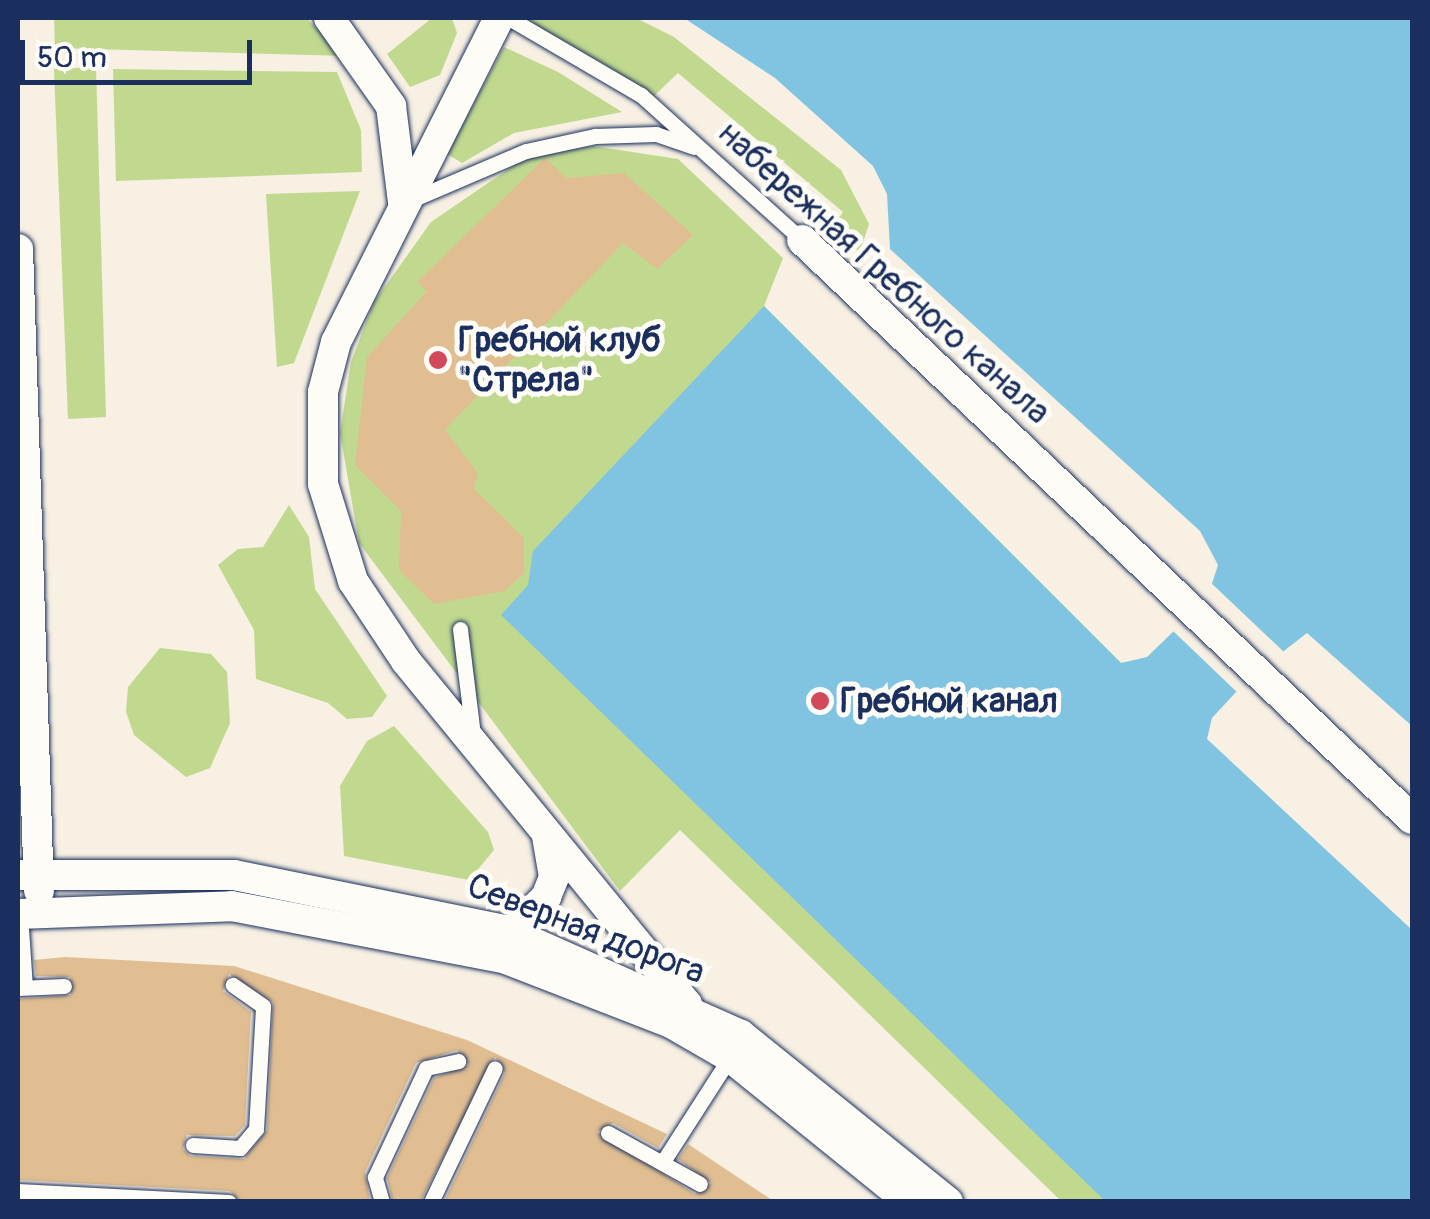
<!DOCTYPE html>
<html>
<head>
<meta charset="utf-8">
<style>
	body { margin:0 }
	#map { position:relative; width:1430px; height:1219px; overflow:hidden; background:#f7f0e3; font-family:Pangolin,sans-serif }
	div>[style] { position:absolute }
	.green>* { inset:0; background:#c0d98f }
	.water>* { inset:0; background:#81c4e2 }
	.pier>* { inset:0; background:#f7f0e3 }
	.building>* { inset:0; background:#e0be92 }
	.roads { filter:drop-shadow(0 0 2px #1b2f5e) drop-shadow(0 0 2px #1b2f5e) }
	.service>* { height:15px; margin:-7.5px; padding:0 7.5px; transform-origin:7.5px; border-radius:7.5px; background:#fdfcf7 }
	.minor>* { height:30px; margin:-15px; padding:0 15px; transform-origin:15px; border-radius:15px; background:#fdfcf7 }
	.dots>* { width:28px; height:28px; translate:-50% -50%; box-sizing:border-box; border:5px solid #fdfcf7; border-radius:50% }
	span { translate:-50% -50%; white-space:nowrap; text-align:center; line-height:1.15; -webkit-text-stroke:10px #fdfcf7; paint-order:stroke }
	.street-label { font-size:35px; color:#1b2f5e }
	.poi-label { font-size:35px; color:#1b2f5e; font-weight:700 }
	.left { translate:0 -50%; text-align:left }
	.frame { position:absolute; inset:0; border:20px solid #1b2f5e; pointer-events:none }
	.scale { position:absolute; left:20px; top:40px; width:232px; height:45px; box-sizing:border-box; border:5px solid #1b2f5e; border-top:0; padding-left:12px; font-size:30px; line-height:35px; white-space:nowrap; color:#1b2f5e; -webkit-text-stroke:8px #fdfcf7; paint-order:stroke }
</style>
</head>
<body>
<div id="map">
	<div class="green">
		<div style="clip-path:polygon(54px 18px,306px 18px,346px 56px,55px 48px)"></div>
		<div style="clip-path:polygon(432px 18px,452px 18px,457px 33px,440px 75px,410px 87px,387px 54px)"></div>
		<div style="clip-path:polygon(520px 18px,636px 18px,674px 37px,841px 170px,869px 224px,860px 251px,824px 241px,843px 212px,678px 73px,653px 97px)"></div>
		<div style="clip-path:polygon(504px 47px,558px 72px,622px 112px,514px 133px,462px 163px,447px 154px)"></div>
		<div style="clip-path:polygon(96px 67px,106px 417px,68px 419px,54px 69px)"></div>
		<div style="clip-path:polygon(113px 69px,337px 72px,361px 130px,362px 172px,116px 181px)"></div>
		<div style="clip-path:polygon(593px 146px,678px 159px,783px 258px,764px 306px,1121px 663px,1412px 930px,1412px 1201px,1061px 1201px,680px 830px,620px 891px,359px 543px,340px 433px,351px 362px,374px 302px,431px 222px,529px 155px)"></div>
		<div style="clip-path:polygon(360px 191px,294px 363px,277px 367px,266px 194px)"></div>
		<div style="clip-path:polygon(289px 505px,309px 537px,315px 589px,387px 696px,372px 717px,347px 719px,328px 703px,256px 679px,254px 630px,218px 565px,238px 549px,263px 547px)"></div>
		<div style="clip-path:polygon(160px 648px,211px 654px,227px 672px,230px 723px,210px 768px,186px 777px,134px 735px,126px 712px,128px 687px)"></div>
		<div style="clip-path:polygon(394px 726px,488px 832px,494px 850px,469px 880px,344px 856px,340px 786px,367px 741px)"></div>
	</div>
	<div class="water">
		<div style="clip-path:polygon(684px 18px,1412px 18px,1412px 726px,1307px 633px,1249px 678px,1212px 718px,1207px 739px,1412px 930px,1412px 1201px,1105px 1201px,501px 615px,528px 585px,533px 551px,764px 306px,1121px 663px,1147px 657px,1207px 599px,1218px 565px,1200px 531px,890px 249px,887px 194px,873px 166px,775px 78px)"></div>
	</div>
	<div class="pier">
		<div style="clip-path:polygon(1208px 580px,1284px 652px,1240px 695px,1172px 630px)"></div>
	</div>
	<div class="building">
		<div style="clip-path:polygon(545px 158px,567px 178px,624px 173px,693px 235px,657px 269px,623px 243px,445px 430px,478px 473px,474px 489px,524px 538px,524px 573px,504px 591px,434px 604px,399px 570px,401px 511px,355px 465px,367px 357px,427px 291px,417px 282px)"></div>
		<div style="clip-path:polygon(evenodd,65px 957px,234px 966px,467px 1040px,667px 1134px,658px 1148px,613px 1123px,597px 1132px,695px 1194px,711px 1183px,678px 1159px,688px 1144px,775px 1202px,444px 1202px,505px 1073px,495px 1057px,420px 1202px,393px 1202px,387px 1178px,434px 1078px,468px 1065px,457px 1050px,416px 1063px,365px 1172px,370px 1202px,240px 1202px,230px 1191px,18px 1180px,18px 999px,71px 995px,70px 977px,36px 976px,34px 960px,65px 957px,229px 974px,273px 1002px,267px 1130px,244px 1159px,191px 1156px,183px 1149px,187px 1135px,235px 1136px,245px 1125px,251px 1012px,223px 991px,229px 974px)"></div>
	</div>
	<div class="roads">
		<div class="service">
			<div style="left:509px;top:18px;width:153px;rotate:30.3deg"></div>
			<div style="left:641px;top:95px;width:217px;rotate:42deg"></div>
			<div style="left:411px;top:200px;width:125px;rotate:-23.1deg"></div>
			<div style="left:526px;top:151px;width:71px;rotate:-12.3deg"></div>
			<div style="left:595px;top:136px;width:61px;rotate:-1.9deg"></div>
			<div style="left:656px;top:134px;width:40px;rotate:18.9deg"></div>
			<div style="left:460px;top:629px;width:107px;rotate:83deg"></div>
			<div style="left:20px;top:914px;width:73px;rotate:86.1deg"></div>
			<div style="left:18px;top:988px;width:46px;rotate:-2.5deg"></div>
			<div style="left:608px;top:1133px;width:105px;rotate:29deg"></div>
			<div style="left:193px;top:1145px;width:47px;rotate:3.7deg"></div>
			<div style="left:240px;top:1148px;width:25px;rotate:-50deg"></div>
			<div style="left:256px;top:1129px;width:123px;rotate:-86.7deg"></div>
			<div style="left:263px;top:1006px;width:37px;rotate:-145deg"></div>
			<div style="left:664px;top:1160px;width:122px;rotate:-57.3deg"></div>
			<div style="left:18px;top:1191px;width:211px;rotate:3deg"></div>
			<div style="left:382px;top:1202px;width:26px;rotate:-106deg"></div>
			<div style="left:375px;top:1177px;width:120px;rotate:-64.9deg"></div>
			<div style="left:426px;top:1068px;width:33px;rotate:-12deg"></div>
			<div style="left:431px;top:1202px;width:148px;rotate:-64.5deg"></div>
		</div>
		<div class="minor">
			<div style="left:329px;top:18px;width:108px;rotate:54.8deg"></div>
			<div style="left:391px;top:106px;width:98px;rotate:82.9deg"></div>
			<div style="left:499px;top:18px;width:363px;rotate:116.7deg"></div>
			<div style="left:336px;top:342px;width:52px;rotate:104.6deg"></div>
			<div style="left:323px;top:392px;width:92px;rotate:90deg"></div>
			<div style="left:323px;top:484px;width:102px;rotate:72.8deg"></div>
			<div style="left:353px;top:581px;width:96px;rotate:56.5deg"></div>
			<div style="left:406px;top:661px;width:443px;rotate:50.7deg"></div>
			<div style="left:687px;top:1004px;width:26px;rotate:99deg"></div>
			<div style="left:802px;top:240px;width:841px;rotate:43.51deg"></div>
			<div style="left:18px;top:249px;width:642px;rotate:88.13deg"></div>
			<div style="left:18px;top:875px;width:216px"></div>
			<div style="left:234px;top:875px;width:277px;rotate:11.5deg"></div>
			<div style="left:505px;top:930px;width:258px;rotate:24deg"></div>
			<div style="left:741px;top:1035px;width:266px;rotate:38.9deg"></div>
			<div style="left:18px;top:914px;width:214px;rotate:-2.1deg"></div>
			<div style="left:232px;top:906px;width:279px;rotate:10.9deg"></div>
			<div style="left:506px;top:959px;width:177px;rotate:21.2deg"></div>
			<div style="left:671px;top:1023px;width:68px;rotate:30deg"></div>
			<div style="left:730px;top:1057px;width:231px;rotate:38.9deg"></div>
			<div style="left:501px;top:942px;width:64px;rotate:-45deg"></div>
			<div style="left:546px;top:897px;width:22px;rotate:-68deg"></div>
			<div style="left:554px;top:877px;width:42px;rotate:-99.7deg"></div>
		</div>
	</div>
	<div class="dots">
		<div style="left:438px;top:360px;background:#d1495b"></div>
		<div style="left:820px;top:701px;background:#d1495b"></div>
	</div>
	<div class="street-label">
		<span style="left:884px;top:273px;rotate:42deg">набережная Гребного канала</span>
		<span style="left:586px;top:929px;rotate:21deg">Северная дорога</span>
	</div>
	<div class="poi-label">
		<span class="left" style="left:458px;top:360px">Гребной клуб<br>"Стрела"</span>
		<span class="left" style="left:840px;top:701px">Гребной канал</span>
	</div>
	<div class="frame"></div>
	<div class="scale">50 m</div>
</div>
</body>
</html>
